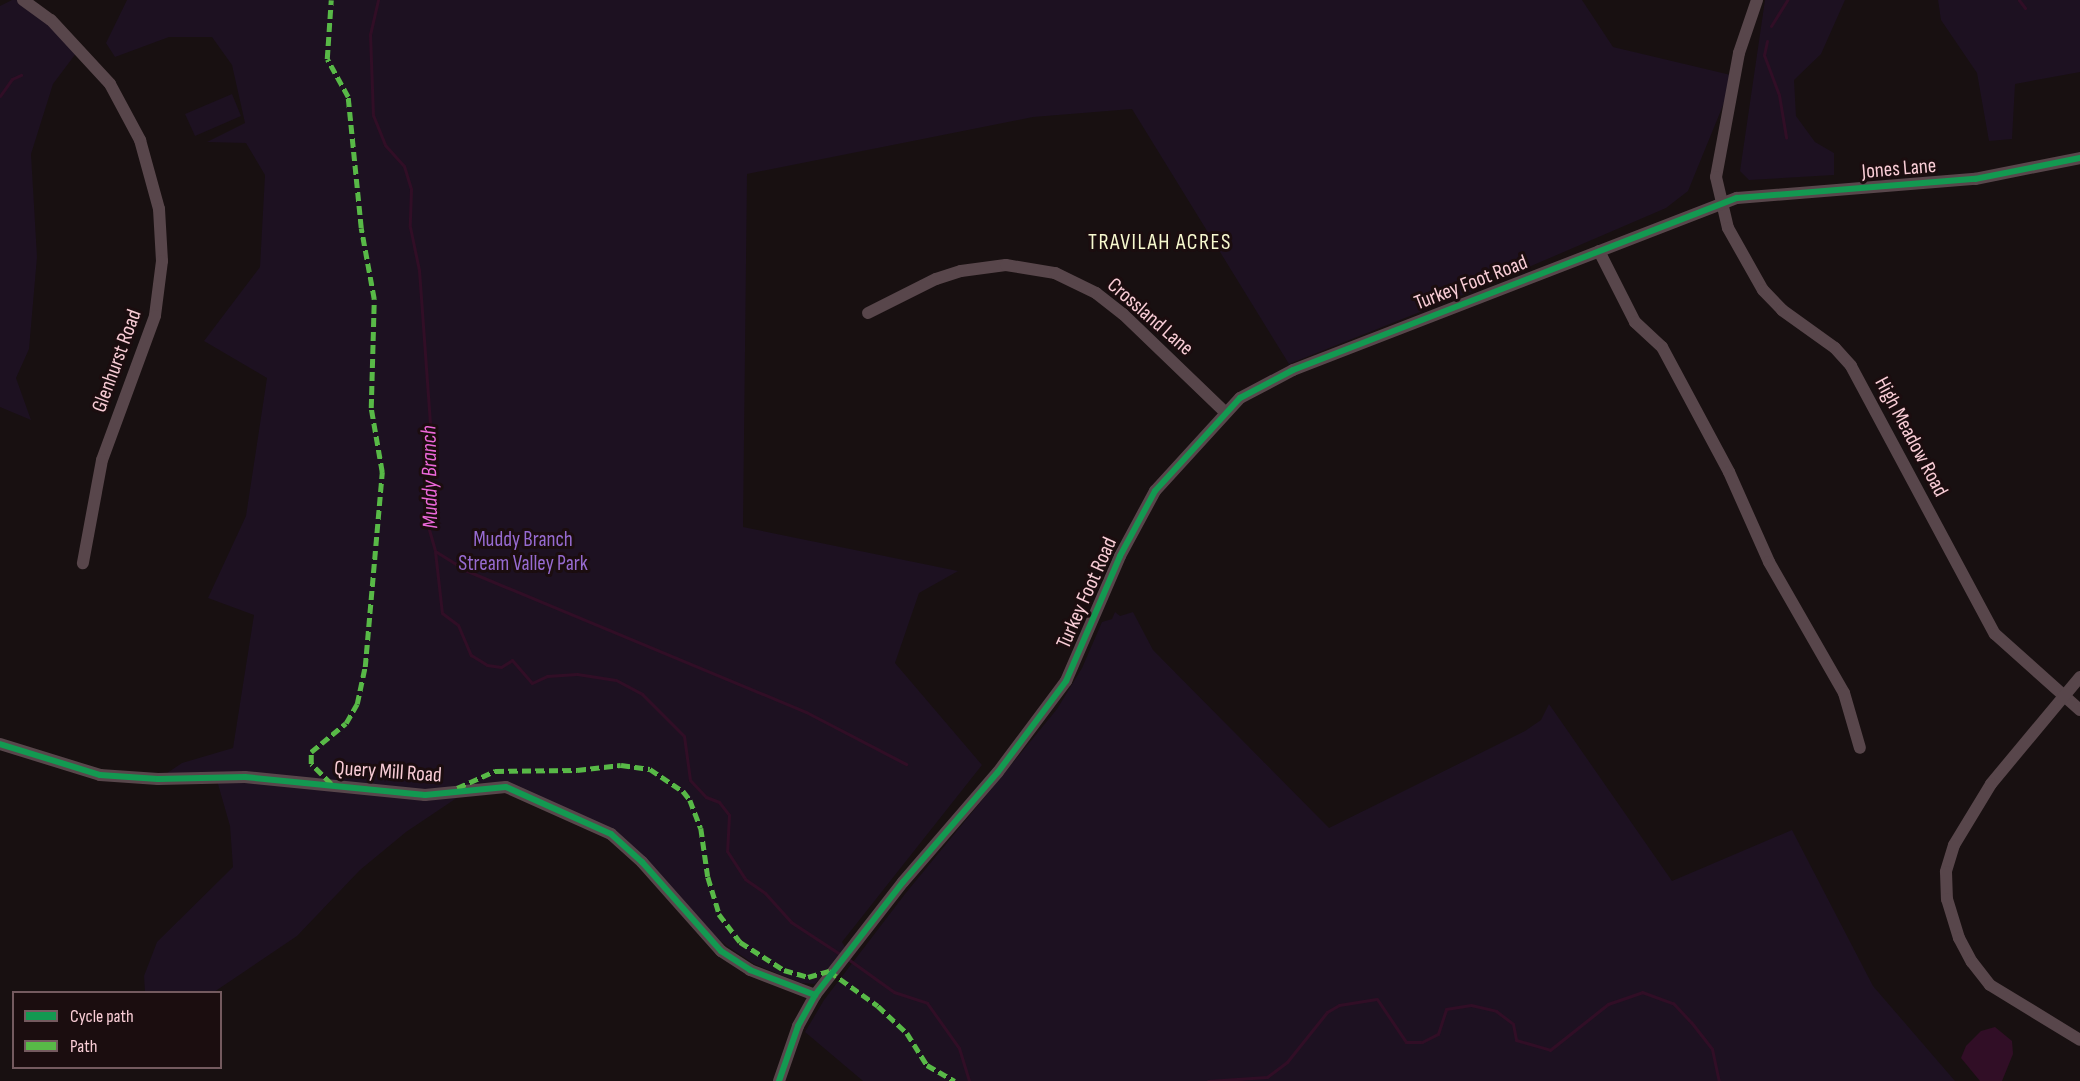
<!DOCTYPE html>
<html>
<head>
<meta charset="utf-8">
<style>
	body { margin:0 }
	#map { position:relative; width:2080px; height:1081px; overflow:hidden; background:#181011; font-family:"Sofia Sans Condensed",sans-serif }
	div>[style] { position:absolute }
	.green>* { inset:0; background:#1d1121 }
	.water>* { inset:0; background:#310e26 }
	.stream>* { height:3px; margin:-1.5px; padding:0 1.5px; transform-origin:1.5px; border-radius:1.5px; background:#310e26 }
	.minor>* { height:12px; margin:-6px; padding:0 6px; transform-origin:6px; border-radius:6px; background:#58464b }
	.quiet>* { height:4.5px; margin-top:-2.25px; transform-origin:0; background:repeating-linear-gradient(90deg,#58b947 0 9px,transparent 0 13.5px) }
	.cycleway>* { height:6px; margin:-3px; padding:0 3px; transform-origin:3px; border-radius:3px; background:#139951 }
	span { translate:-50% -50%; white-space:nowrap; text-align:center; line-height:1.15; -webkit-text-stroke:6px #1b0d0f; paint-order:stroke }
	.street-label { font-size:21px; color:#f9cdd6 }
	.park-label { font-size:21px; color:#976bd1 }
	.neighbourhood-label { font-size:22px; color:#f7f9cf; letter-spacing:1.5px }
	.water-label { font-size:22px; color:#ed68d9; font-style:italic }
	.legend { position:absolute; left:12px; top:991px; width:210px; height:78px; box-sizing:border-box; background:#1b0d0f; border:2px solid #745a5f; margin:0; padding:8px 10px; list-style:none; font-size:18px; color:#f9cdd6 }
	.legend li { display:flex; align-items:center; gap:12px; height:30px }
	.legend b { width:30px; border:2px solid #745a5f }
</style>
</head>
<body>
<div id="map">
	<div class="green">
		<div style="clip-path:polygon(12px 0,23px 0,80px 48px,53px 84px,31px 154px,37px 257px,29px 349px,16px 378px,31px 420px,0 407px,0 6px)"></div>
		<div style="clip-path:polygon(127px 0,1582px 0,1613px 47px,1735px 76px,1688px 191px,1666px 208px,1473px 291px,1289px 364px,1132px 109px,1033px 117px,747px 174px,743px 527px,958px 571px,919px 593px,895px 663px,982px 765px,842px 942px,845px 947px,815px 984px,801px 983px,754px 964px,727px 946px,701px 925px,612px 829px,507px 782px,479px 783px,406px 832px,360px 870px,297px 936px,214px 992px,145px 992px,144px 976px,157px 942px,233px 867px,230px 826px,216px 777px,158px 779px,182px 763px,233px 748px,254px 615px,208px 598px,246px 516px,267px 378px,204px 341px,260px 267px,265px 175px,246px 143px,207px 142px,245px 123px,232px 65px,212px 37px,169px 37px,115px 57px,106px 43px)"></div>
		<div style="clip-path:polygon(1765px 0,1845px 0,1821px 54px,1794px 80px,1796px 116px,1815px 142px,1834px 153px,1834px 175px,1749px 180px,1740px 171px)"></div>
		<div style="clip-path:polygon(1938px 0,2080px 0,2080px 72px,2015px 84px,2012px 139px,1989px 141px,1977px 73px,1941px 20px)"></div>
		<div style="clip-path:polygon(232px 94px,241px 116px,195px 136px,185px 114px)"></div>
		<div style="clip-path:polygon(1115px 612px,1120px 616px,1133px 612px,1153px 650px,1329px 828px,1525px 731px,1541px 720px,1549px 704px,1672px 881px,1792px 830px,1873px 986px,1955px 1081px,863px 1081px,805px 1032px,824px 1000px,905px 894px,1057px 709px,1082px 668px,1102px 622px,1112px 619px)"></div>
	</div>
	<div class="water">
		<div style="clip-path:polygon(1995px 1027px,2012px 1041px,2013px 1054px,2002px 1081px,1980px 1081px,1961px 1058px,1966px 1046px,1981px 1031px)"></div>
	</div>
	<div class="stream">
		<div style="left:378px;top:0;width:35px;rotate:103deg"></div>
		<div style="left:370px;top:34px;width:81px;rotate:87.9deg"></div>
		<div style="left:373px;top:115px;width:32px;rotate:68deg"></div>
		<div style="left:385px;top:145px;width:28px;rotate:48deg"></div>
		<div style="left:404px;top:166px;width:24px;rotate:73deg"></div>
		<div style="left:411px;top:189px;width:38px;rotate:92deg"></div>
		<div style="left:410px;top:227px;width:44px;rotate:78.2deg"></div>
		<div style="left:419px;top:270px;width:168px;rotate:85.9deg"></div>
		<div style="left:431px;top:438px;width:88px;rotate:92deg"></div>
		<div style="left:428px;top:526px;width:26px;rotate:74deg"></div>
		<div style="left:435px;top:551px;width:62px;rotate:83.6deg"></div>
		<div style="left:442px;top:613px;width:20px;rotate:37deg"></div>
		<div style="left:458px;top:625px;width:33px;rotate:67deg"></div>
		<div style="left:471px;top:655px;width:19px;rotate:32deg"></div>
		<div style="left:487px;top:665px;width:14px;rotate:8deg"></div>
		<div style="left:501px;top:667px;width:13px;rotate:-32deg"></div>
		<div style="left:512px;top:660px;width:30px;rotate:49deg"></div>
		<div style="left:532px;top:683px;width:17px;rotate:-25deg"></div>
		<div style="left:547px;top:676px;width:30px;rotate:-4deg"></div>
		<div style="left:577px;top:674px;width:39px;rotate:9deg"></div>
		<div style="left:616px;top:680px;width:30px;rotate:28deg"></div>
		<div style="left:642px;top:694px;width:59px;rotate:45deg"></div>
		<div style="left:684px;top:736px;width:44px;rotate:82.2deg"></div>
		<div style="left:690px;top:780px;width:23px;rotate:47deg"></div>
		<div style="left:706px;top:797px;width:14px;rotate:21deg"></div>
		<div style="left:719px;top:802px;width:16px;rotate:52deg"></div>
		<div style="left:729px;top:815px;width:36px;rotate:93deg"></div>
		<div style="left:727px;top:851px;width:33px;rotate:57deg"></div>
		<div style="left:745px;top:879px;width:24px;rotate:35deg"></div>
		<div style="left:765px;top:893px;width:39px;rotate:48deg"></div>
		<div style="left:791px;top:922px;width:62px;rotate:33.2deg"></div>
		<div style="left:2019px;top:0;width:10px;rotate:53deg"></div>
		<div style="left:1771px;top:26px;width:31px;rotate:-58deg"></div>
		<div style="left:1767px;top:41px;width:14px;rotate:102deg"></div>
		<div style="left:1764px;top:55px;width:43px;rotate:69.4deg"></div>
		<div style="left:1779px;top:95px;width:43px;rotate:80.5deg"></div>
		<div style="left:0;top:96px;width:21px;rotate:-55deg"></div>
		<div style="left:12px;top:79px;width:10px;rotate:-24deg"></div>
		<div style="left:435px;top:551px;width:36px;rotate:32deg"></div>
		<div style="left:465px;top:570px;width:369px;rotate:22.6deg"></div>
		<div style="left:806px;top:712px;width:113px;rotate:27.5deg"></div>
		<div style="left:848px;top:959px;width:57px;rotate:35.7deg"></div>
		<div style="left:894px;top:992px;width:35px;rotate:18deg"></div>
		<div style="left:927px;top:1003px;width:55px;rotate:54.6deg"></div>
		<div style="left:959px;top:1048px;width:34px;rotate:73deg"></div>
		<div style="left:1208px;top:1081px;width:59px;rotate:-3.9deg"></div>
		<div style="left:1267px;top:1077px;width:25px;rotate:-37deg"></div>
		<div style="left:1287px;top:1062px;width:64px;rotate:-51.3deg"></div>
		<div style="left:1327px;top:1012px;width:14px;rotate:-30deg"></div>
		<div style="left:1339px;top:1005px;width:38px;rotate:-9deg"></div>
		<div style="left:1377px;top:999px;width:52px;rotate:56deg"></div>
		<div style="left:1406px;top:1042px;width:16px"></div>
		<div style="left:1422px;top:1042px;width:18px;rotate:-27deg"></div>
		<div style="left:1438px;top:1034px;width:26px;rotate:-72deg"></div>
		<div style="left:1446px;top:1009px;width:25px;rotate:-9deg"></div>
		<div style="left:1471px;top:1005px;width:26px;rotate:13deg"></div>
		<div style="left:1496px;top:1011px;width:21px;rotate:37deg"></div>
		<div style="left:1513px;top:1024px;width:16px;rotate:79deg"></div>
		<div style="left:1516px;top:1040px;width:35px;rotate:16deg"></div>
		<div style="left:1550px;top:1050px;width:74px;rotate:-38.4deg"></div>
		<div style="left:1608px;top:1004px;width:36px;rotate:-19deg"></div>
		<div style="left:1642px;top:992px;width:33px;rotate:20deg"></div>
		<div style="left:1673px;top:1003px;width:26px;rotate:47deg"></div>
		<div style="left:1691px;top:1022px;width:34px;rotate:52deg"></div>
		<div style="left:1712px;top:1049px;width:33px;rotate:78deg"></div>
	</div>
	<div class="minor">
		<div style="left:23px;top:0;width:34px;rotate:36deg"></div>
		<div style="left:51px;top:20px;width:87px;rotate:47.3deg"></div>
		<div style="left:110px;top:84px;width:64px;rotate:61.8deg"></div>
		<div style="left:140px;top:140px;width:72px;rotate:74.6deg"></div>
		<div style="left:159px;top:209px;width:52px;rotate:86.7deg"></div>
		<div style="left:162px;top:261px;width:55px;rotate:97.3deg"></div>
		<div style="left:155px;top:316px;width:153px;rotate:110.2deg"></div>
		<div style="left:102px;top:460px;width:105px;rotate:100.5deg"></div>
		<div style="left:1757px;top:0;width:56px;rotate:108.8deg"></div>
		<div style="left:1739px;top:53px;width:126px;rotate:100.5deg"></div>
		<div style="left:1716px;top:177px;width:52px;rotate:76.8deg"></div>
		<div style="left:1728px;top:228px;width:71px;rotate:60.6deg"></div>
		<div style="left:1763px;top:290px;width:28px;rotate:46deg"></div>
		<div style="left:1782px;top:310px;width:65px;rotate:35.6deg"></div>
		<div style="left:1835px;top:348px;width:24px;rotate:48deg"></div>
		<div style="left:1851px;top:366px;width:304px;rotate:61.8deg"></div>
		<div style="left:1995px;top:634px;width:114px;rotate:41.8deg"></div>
		<div style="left:1599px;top:251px;width:80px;rotate:63.1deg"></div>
		<div style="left:1635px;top:322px;width:37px;rotate:43deg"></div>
		<div style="left:1662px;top:347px;width:142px;rotate:61.8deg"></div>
		<div style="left:1729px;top:472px;width:98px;rotate:66deg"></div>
		<div style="left:1769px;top:562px;width:151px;rotate:60.2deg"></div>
		<div style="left:1844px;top:693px;width:57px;rotate:73.8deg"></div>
		<div style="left:868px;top:313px;width:76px;rotate:-26.6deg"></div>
		<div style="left:936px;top:279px;width:26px;rotate:-18deg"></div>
		<div style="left:961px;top:271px;width:45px;rotate:-7.6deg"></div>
		<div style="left:1006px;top:265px;width:50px;rotate:9.3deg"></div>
		<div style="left:1055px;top:273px;width:46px;rotate:26deg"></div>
		<div style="left:1096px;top:293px;width:34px;rotate:38deg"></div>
		<div style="left:1123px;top:314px;width:141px;rotate:43.9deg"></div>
		<div style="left:2080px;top:677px;width:139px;rotate:129.8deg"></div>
		<div style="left:1991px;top:784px;width:71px;rotate:121.2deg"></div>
		<div style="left:1954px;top:845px;width:28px;rotate:107deg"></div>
		<div style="left:1946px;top:872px;width:27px;rotate:88deg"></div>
		<div style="left:1947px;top:899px;width:41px;rotate:72.9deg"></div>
		<div style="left:1959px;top:938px;width:27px;rotate:62deg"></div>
		<div style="left:1972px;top:962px;width:29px;rotate:52deg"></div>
		<div style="left:1990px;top:985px;width:105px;rotate:31.4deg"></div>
		<div style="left:0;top:744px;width:105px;rotate:17.2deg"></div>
		<div style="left:100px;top:775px;width:58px;rotate:3.9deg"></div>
		<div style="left:158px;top:779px;width:87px;rotate:-1.3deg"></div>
		<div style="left:245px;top:777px;width:181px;rotate:5.7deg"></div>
		<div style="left:425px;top:795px;width:81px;rotate:-5.6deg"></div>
		<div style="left:506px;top:787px;width:115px;rotate:24.1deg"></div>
		<div style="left:611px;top:834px;width:42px;rotate:42.1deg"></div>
		<div style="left:642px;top:862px;width:119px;rotate:48.4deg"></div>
		<div style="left:721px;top:951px;width:35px;rotate:33deg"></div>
		<div style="left:750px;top:970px;width:70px;rotate:21deg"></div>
		<div style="left:779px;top:1081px;width:58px;rotate:-70.9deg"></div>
		<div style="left:798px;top:1026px;width:35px;rotate:-61deg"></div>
		<div style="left:815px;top:995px;width:143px;rotate:-52.1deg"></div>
		<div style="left:903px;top:882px;width:145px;rotate:-49.2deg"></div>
		<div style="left:998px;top:772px;width:114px;rotate:-53.2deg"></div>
		<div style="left:1066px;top:681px;width:136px;rotate:-66.6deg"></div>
		<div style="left:1120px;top:556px;width:74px;rotate:-61.7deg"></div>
		<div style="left:1155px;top:491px;width:126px;rotate:-47.6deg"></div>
		<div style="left:1240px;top:398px;width:60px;rotate:-27.8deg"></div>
		<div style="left:1293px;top:370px;width:476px;rotate:-21.2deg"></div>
		<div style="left:1737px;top:198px;width:239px;rotate:-4.6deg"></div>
		<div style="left:1975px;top:179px;width:107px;rotate:-11.3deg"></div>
	</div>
	<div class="quiet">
		<div style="left:331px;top:784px;width:28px;rotate:-135deg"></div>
		<div style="left:311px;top:764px;width:12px;rotate:-90deg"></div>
		<div style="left:311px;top:752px;width:45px;rotate:-39.6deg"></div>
		<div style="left:346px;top:723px;width:22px;rotate:-60deg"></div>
		<div style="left:357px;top:704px;width:38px;rotate:-78deg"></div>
		<div style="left:365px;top:667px;width:196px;rotate:-85deg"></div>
		<div style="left:382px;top:472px;width:65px;rotate:-99.8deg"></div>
		<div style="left:371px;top:408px;width:109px;rotate:-88.4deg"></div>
		<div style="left:374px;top:299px;width:72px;rotate:-100.4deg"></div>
		<div style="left:361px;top:228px;width:132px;rotate:-95.7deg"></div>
		<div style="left:348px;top:97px;width:43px;rotate:-118.9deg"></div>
		<div style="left:327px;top:59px;width:59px;rotate:-86.1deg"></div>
		<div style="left:457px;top:788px;width:42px;rotate:-24.1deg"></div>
		<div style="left:495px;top:771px;width:82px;rotate:-0.7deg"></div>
		<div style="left:577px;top:770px;width:44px;rotate:-6.5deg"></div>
		<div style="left:621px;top:765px;width:29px;rotate:8deg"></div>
		<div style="left:650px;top:769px;width:40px;rotate:34deg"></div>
		<div style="left:683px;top:791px;width:11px;rotate:52deg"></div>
		<div style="left:690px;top:800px;width:30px;rotate:69deg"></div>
		<div style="left:701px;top:828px;width:49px;rotate:81.9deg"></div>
		<div style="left:708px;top:877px;width:39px;rotate:73deg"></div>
		<div style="left:719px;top:914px;width:35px;rotate:53deg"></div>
		<div style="left:740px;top:942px;width:52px;rotate:32.5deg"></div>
		<div style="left:784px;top:970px;width:25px;rotate:16deg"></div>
		<div style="left:808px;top:977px;width:22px;rotate:-16deg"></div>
		<div style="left:829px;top:971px;width:60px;rotate:35.5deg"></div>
		<div style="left:878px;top:1006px;width:40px;rotate:43deg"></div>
		<div style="left:907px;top:1033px;width:38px;rotate:58deg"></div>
		<div style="left:927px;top:1065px;width:32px;rotate:30deg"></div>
	</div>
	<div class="cycleway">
		<div style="left:0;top:744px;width:105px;rotate:17.2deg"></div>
		<div style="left:100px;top:775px;width:58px;rotate:3.9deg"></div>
		<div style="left:158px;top:779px;width:87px;rotate:-1.3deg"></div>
		<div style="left:245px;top:777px;width:181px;rotate:5.7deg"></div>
		<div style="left:425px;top:795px;width:81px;rotate:-5.6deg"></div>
		<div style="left:506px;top:787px;width:115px;rotate:24.1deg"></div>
		<div style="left:611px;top:834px;width:42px;rotate:42.1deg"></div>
		<div style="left:642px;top:862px;width:119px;rotate:48.4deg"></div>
		<div style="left:721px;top:951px;width:35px;rotate:33deg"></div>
		<div style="left:750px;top:970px;width:70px;rotate:21deg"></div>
		<div style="left:779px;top:1081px;width:58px;rotate:-70.9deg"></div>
		<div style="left:798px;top:1026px;width:35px;rotate:-61deg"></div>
		<div style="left:815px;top:995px;width:143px;rotate:-52.1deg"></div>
		<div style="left:903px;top:882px;width:145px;rotate:-49.2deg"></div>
		<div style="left:998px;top:772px;width:114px;rotate:-53.2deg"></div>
		<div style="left:1066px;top:681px;width:136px;rotate:-66.6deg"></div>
		<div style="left:1120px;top:556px;width:74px;rotate:-61.7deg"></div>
		<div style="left:1155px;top:491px;width:126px;rotate:-47.6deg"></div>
		<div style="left:1240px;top:398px;width:60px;rotate:-27.8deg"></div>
		<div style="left:1293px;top:370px;width:476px;rotate:-21.2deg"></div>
		<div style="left:1737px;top:198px;width:239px;rotate:-4.6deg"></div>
		<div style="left:1975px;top:179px;width:107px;rotate:-11.3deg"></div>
	</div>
	<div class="street-label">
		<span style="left:1899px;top:169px;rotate:-5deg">Jones Lane</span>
		<span style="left:1471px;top:283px;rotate:-21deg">Turkey Foot Road</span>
		<span style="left:1150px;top:317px;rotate:41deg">Crossland Lane</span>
		<span style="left:117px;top:361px;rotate:-70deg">Glenhurst Road</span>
		<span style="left:1911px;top:437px;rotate:62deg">High Meadow Road</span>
		<span style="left:1087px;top:593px;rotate:-66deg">Turkey Foot Road</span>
		<span style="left:388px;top:772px;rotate:4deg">Query Mill Road</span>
	</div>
	<div class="park-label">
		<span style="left:523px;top:552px">Muddy Branch<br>Stream Valley Park</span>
	</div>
	<div class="neighbourhood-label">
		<span style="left:1160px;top:243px">TRAVILAH ACRES</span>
	</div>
	<div class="water-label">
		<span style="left:430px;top:477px;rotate:-91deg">Muddy Branch</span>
	</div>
	<ul class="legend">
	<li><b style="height:8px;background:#139951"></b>Cycle path</li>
	<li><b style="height:8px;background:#58b947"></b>Path</li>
	</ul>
</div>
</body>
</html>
